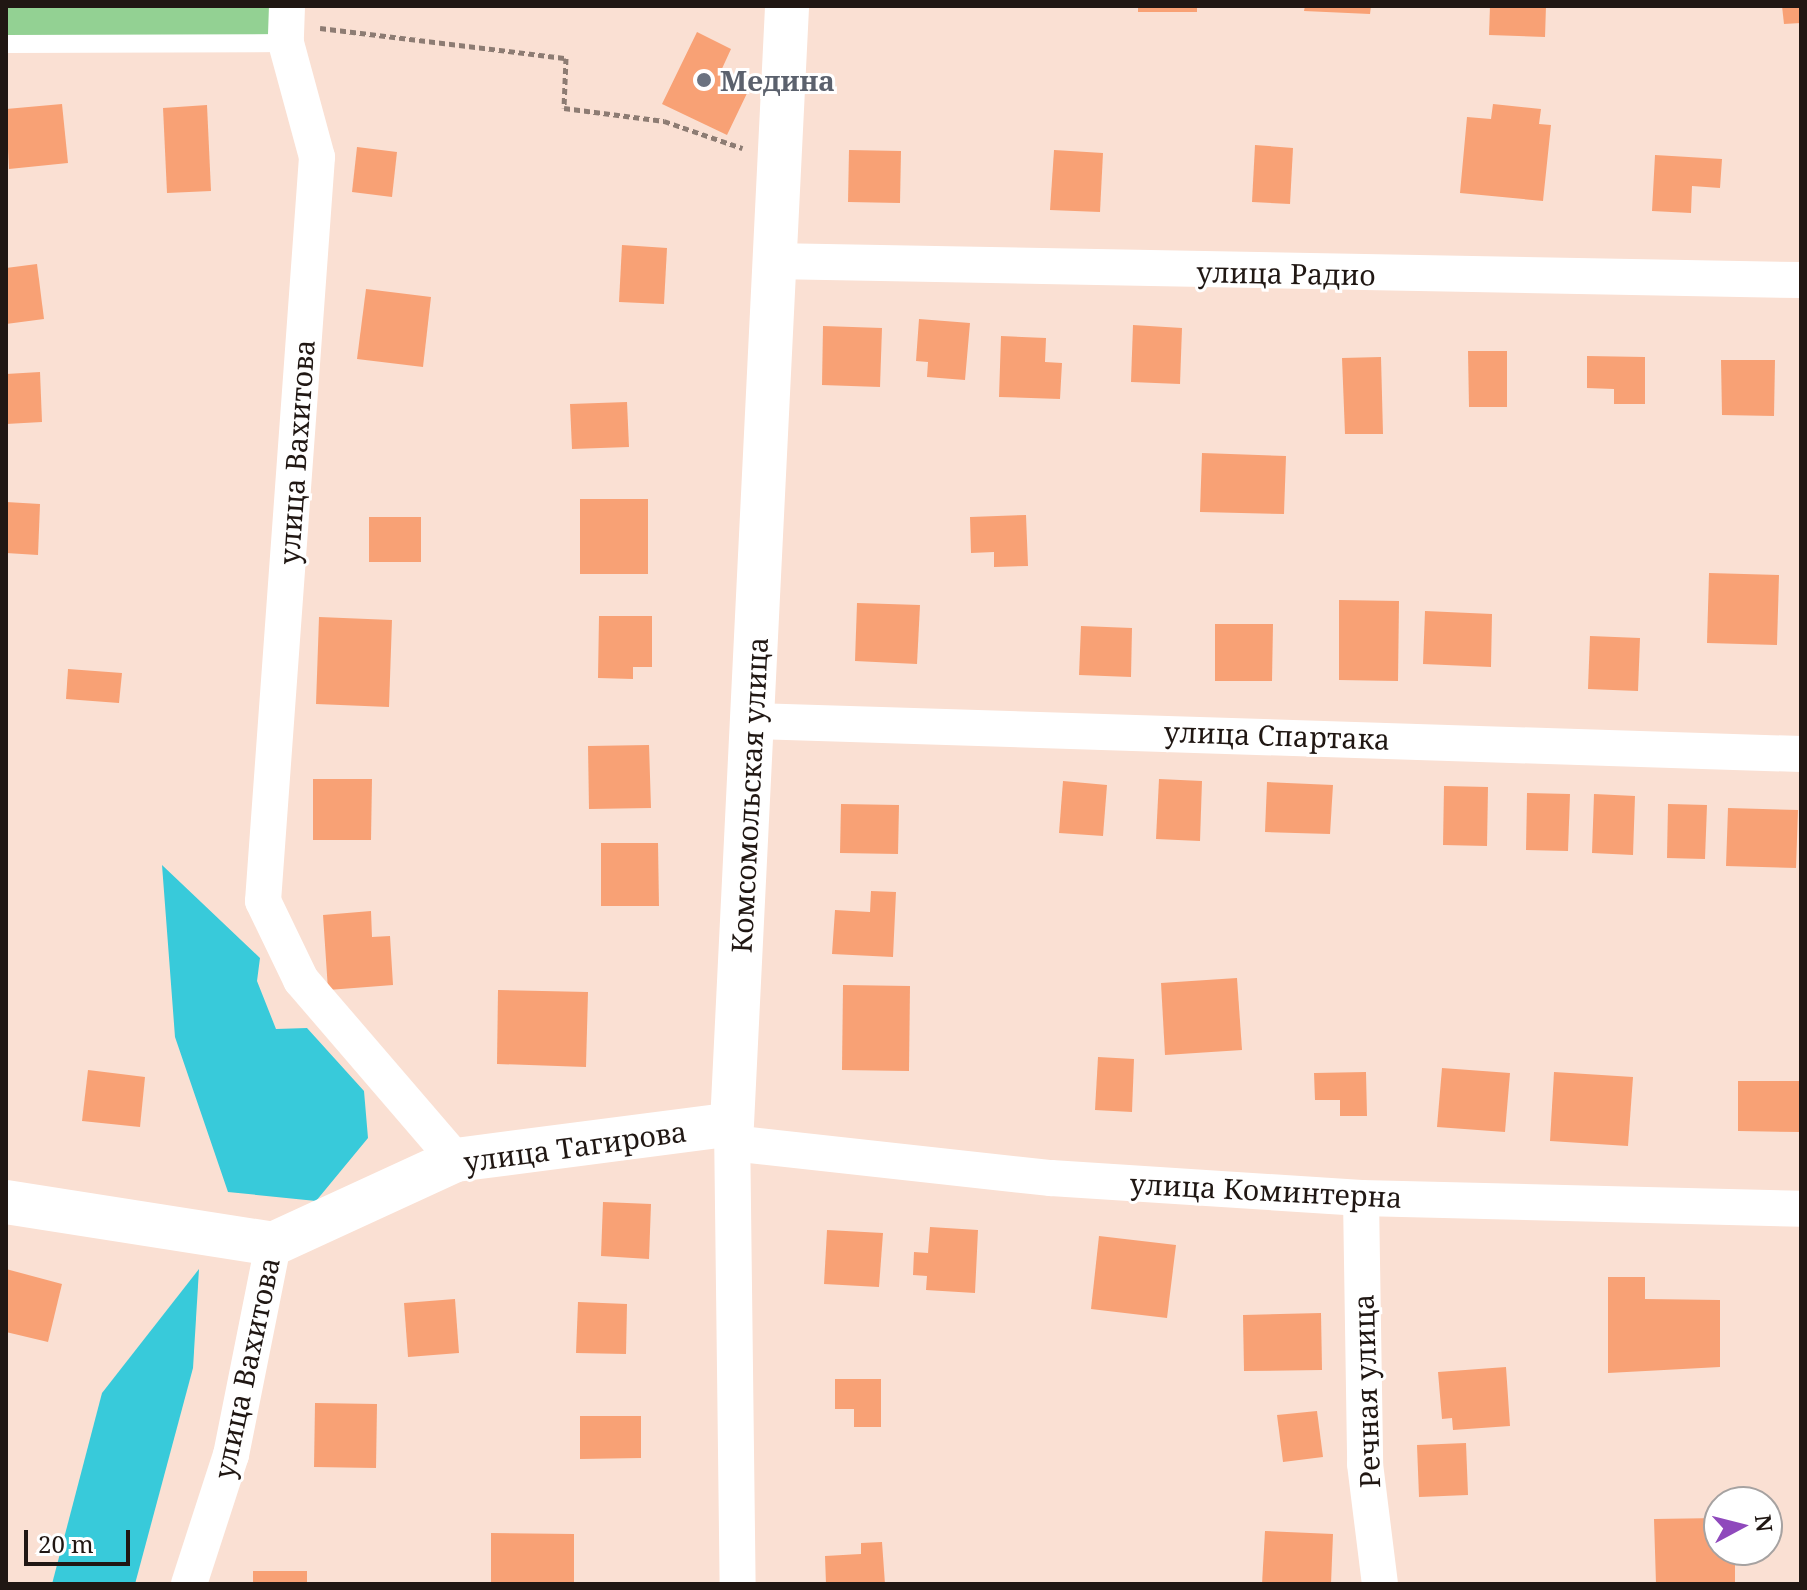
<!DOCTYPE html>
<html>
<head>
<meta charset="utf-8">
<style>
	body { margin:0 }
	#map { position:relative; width:1807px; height:1590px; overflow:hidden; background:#fae0d3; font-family:"Noto Serif",serif }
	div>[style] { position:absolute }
	.green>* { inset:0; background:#93d193 }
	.water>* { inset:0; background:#38cada }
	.building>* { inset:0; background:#f8a175 }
	.path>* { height:5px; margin-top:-2.5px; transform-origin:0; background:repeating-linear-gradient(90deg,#8d7c73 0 6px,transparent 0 10px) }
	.service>* { height:18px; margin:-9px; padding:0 9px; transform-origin:9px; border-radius:9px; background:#fff }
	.minor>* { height:36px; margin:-18px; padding:0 18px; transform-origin:18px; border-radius:18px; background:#fff }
	.tertiary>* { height:44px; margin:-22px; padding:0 22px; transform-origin:22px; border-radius:22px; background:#fff }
	.dots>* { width:22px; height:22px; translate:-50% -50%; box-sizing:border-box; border:4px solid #fff; border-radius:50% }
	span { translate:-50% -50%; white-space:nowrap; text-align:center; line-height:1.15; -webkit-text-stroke:6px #fff; paint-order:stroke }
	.worship-label { font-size:28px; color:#5b616d; font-weight:700 }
	.left { translate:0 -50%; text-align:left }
	.street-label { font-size:28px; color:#201713 }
	.frame { position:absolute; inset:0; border:8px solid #201713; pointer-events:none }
	.north { position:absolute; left:1703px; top:1486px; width:80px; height:80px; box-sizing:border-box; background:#fff; border:2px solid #a6a2a1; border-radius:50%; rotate:83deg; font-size:22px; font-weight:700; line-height:32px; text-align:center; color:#201713 }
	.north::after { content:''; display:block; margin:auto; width:28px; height:36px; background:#8f49bc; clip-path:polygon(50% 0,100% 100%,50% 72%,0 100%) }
	.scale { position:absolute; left:24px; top:1530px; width:106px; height:36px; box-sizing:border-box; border:4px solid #201713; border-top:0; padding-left:10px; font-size:24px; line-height:28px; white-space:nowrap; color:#201713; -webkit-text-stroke:6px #fff; paint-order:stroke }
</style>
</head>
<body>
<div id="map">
	<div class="green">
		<div style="clip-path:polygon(6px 6px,288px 6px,286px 43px,6px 44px)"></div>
	</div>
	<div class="water">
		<div style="clip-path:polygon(162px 865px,260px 958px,257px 981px,276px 1029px,307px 1028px,364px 1091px,368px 1138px,316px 1201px,228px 1192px,175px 1037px)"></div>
		<div style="clip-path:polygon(199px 1269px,193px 1368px,135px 1584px,52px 1584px,102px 1393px)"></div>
	</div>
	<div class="building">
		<div style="clip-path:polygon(1138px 6px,1197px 6px,1197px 12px,1138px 12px)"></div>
		<div style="clip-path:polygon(1305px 6px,1371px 6px,1370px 14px,1304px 11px)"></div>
		<div style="clip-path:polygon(1490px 6px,1546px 6px,1545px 37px,1489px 35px)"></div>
		<div style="clip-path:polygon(1782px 6px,1801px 6px,1801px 23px,1784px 24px)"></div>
		<div style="clip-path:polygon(697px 32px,731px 49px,720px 73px,750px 87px,727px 135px,662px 104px)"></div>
		<div style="clip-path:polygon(62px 104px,68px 163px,9px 169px,6px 109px)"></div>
		<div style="clip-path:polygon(1493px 104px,1541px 109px,1539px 124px,1551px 125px,1543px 201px,1460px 193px,1467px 117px,1491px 119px)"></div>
		<div style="clip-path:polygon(207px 105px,211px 191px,167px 193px,163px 108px)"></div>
		<div style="clip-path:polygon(1255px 145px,1293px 148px,1290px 204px,1252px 202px)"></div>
		<div style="clip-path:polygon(357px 147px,397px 152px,392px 197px,352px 192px)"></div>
		<div style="clip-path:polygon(849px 150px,901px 151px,900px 203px,848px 202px)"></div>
		<div style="clip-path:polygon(1054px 150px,1103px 153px,1100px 212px,1050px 210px)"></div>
		<div style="clip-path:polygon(1655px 155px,1722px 159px,1720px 188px,1692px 186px,1691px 213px,1652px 211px)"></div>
		<div style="clip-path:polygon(622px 245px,667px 248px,664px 304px,619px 302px)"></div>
		<div style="clip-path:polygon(37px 264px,44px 319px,6px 324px,6px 268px)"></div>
		<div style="clip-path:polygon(366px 289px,431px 297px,423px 367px,357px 359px)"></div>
		<div style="clip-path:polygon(919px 319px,970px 323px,965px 380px,927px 377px,928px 362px,916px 361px)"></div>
		<div style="clip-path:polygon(1133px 325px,1182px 328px,1180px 384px,1131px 382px)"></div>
		<div style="clip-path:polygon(823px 326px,882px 328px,880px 387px,822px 385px)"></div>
		<div style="clip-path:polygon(1001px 336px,1046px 338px,1045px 362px,1062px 363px,1060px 399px,999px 397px)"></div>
		<div style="clip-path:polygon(1468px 351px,1507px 351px,1507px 407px,1469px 407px)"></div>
		<div style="clip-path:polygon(1587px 356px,1645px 357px,1645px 404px,1614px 404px,1614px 389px,1587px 388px)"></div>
		<div style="clip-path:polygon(1381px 357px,1383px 434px,1345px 434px,1342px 358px)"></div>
		<div style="clip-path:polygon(1721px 360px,1775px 360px,1774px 416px,1722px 415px)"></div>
		<div style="clip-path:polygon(40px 372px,42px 422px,6px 424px,6px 374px)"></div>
		<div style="clip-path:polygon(627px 402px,629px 447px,572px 449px,570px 404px)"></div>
		<div style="clip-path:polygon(1202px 453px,1286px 456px,1284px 514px,1200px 512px)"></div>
		<div style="clip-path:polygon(580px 499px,648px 499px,648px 574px,580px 574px)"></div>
		<div style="clip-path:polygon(6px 502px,40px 504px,38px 555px,6px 553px)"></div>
		<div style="clip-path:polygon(1026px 515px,1028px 566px,994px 567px,994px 552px,971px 553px,970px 517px)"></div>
		<div style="clip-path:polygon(369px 517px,421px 517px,421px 562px,369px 562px)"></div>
		<div style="clip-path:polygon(1709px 573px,1779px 575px,1777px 645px,1707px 643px)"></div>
		<div style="clip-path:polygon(1339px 600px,1399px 601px,1398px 681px,1339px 680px)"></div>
		<div style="clip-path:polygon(857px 603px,920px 605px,917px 664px,855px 661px)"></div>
		<div style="clip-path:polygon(1425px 611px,1492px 614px,1491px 667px,1423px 664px)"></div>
		<div style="clip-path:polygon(599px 616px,652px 616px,652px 667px,633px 667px,633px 679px,598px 678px)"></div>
		<div style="clip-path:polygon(319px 617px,392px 620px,389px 707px,316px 704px)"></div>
		<div style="clip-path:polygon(1215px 624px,1273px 624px,1272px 681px,1215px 681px)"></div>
		<div style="clip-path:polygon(1081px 626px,1132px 628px,1131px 677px,1079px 675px)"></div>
		<div style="clip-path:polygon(1590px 636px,1640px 638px,1638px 691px,1588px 689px)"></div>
		<div style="clip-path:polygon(68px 669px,122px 673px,119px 703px,66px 699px)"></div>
		<div style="clip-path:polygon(649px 745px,651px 808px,589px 809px,588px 746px)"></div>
		<div style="clip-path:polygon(313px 779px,372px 779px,371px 840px,313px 840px)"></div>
		<div style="clip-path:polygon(1159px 779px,1202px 781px,1200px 841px,1156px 839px)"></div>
		<div style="clip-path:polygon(1063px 781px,1107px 785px,1103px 836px,1059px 833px)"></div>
		<div style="clip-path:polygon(1267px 782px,1333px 785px,1330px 834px,1265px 832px)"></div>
		<div style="clip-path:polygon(1444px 786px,1488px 787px,1487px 846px,1443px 845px)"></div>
		<div style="clip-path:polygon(1527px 793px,1570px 794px,1568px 851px,1526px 850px)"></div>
		<div style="clip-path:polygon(1594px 794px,1635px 796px,1633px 855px,1592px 853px)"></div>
		<div style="clip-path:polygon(841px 804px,899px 805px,898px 854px,840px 853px)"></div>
		<div style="clip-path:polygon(1668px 804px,1707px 805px,1705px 859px,1667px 858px)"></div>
		<div style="clip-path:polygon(1728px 808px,1798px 810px,1796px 868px,1726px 866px)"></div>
		<div style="clip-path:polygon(601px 843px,658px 843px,659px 906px,601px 906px)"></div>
		<div style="clip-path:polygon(871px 891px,896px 892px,893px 957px,832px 954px,835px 910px,870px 912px)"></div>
		<div style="clip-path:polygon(371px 911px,372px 937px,390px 936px,393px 985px,328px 990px,323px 915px)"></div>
		<div style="clip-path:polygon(1237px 978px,1242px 1050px,1165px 1055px,1161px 983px)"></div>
		<div style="clip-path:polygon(843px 985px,910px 986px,909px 1071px,842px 1070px)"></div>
		<div style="clip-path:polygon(498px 990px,588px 992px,586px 1067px,497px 1064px)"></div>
		<div style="clip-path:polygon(1098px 1057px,1134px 1059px,1132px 1112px,1095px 1110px)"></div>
		<div style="clip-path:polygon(1442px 1068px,1510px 1073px,1505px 1132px,1437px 1127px)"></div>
		<div style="clip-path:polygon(88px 1070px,145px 1077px,140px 1127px,82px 1121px)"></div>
		<div style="clip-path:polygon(1366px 1072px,1367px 1116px,1340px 1116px,1340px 1100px,1315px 1100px,1314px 1073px)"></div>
		<div style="clip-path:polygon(1554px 1072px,1633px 1077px,1628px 1146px,1550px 1141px)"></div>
		<div style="clip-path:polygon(1738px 1081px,1801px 1081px,1800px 1132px,1738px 1131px)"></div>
		<div style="clip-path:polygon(603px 1202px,651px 1204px,649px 1259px,601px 1256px)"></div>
		<div style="clip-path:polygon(930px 1227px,978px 1230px,975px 1293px,926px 1290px,927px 1276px,913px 1275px,914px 1252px,928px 1253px)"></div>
		<div style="clip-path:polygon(827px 1230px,883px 1233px,879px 1287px,824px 1284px)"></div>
		<div style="clip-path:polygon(1099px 1236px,1176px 1245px,1167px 1318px,1091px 1309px)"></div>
		<div style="clip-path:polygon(6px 1269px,62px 1284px,48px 1342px,6px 1332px)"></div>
		<div style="clip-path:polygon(1608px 1277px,1645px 1277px,1645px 1299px,1720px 1300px,1720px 1367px,1608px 1373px)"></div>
		<div style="clip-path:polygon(455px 1299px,459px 1353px,408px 1357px,404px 1303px)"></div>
		<div style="clip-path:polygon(578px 1302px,627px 1304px,626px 1354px,576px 1353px)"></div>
		<div style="clip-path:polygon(1321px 1313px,1322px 1370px,1244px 1371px,1243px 1315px)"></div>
		<div style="clip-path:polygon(1506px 1367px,1510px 1426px,1453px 1430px,1452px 1418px,1442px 1419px,1438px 1372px)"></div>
		<div style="clip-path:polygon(835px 1379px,881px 1379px,881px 1427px,854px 1427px,854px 1409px,835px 1409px)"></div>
		<div style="clip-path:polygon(315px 1403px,377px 1404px,376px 1468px,314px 1467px)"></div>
		<div style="clip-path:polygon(1317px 1411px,1323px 1457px,1283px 1462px,1277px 1415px)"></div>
		<div style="clip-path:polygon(580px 1416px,641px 1416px,641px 1458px,580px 1459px)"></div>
		<div style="clip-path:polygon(1466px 1443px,1468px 1495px,1419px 1497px,1417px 1445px)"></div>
		<div style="clip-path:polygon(1719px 1518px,1719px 1550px,1735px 1550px,1735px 1584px,1656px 1584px,1654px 1519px)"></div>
		<div style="clip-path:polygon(1265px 1531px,1333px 1534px,1331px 1584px,1262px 1584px)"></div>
		<div style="clip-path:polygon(491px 1533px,574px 1534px,574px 1584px,491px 1584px)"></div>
		<div style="clip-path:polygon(882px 1542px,885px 1584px,826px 1584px,825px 1556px,861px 1554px,861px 1543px)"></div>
		<div style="clip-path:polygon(253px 1571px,307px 1571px,307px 1584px,253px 1584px)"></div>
	</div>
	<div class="path">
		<div style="left:320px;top:28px;width:248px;rotate:7deg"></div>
		<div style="left:566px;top:58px;width:50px;rotate:92.3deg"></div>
		<div style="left:564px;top:108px;width:101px;rotate:7.4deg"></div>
		<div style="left:664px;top:121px;width:83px;rotate:19.1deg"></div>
	</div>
	<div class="service">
		<div style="left:6px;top:44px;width:280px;rotate:-0.2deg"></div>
	</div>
	<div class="minor">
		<div style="left:287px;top:6px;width:37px;rotate:92deg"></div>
		<div style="left:286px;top:43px;width:118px;rotate:74.8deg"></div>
		<div style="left:317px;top:157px;width:746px;rotate:94.15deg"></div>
		<div style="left:263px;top:901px;width:88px;rotate:64.3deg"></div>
		<div style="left:301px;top:980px;width:238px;rotate:49.3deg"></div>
		<div style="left:771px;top:261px;width:1030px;rotate:1.06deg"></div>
		<div style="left:754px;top:721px;width:1048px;rotate:1.81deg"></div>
		<div style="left:732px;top:1124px;width:460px;rotate:89.3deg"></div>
		<div style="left:732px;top:1143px;width:321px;rotate:6.3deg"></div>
		<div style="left:1051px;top:1178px;width:311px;rotate:3.7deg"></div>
		<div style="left:1361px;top:1198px;width:440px;rotate:1.4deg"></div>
		<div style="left:1361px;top:1198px;width:266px;rotate:89.1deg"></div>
		<div style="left:1365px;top:1464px;width:121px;rotate:82.9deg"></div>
		<div style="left:189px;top:1584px;width:136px;rotate:-72deg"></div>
		<div style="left:231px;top:1455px;width:215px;rotate:-78.7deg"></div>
	</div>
	<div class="tertiary">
		<div style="left:6px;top:1202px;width:270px;rotate:8.9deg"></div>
		<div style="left:273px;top:1244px;width:201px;rotate:-24.7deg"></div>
		<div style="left:456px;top:1160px;width:278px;rotate:-7.4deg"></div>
		<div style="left:732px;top:1124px;width:1119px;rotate:-87.18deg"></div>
	</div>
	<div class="dots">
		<div style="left:704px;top:80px;background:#6b7280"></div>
	</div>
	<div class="worship-label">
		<span class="left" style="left:720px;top:80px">Медина</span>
	</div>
	<div class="street-label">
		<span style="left:1286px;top:273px;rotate:1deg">улица Радио</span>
		<span style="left:296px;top:452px;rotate:-86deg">улица Вахитова</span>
		<span style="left:1277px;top:735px;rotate:2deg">улица Спартака</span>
		<span style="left:749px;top:795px;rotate:-87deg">Комсомольская улица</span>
		<span style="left:575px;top:1146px;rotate:-8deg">улица Тагирова</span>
		<span style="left:1266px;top:1190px;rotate:3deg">улица Коминтерна</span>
		<span style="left:246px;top:1368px;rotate:-78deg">улица Вахитова</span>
		<span style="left:1366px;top:1391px;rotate:-92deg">Речная улица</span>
	</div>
	<div class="frame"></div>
	<div class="north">N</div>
	<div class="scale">20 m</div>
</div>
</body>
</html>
